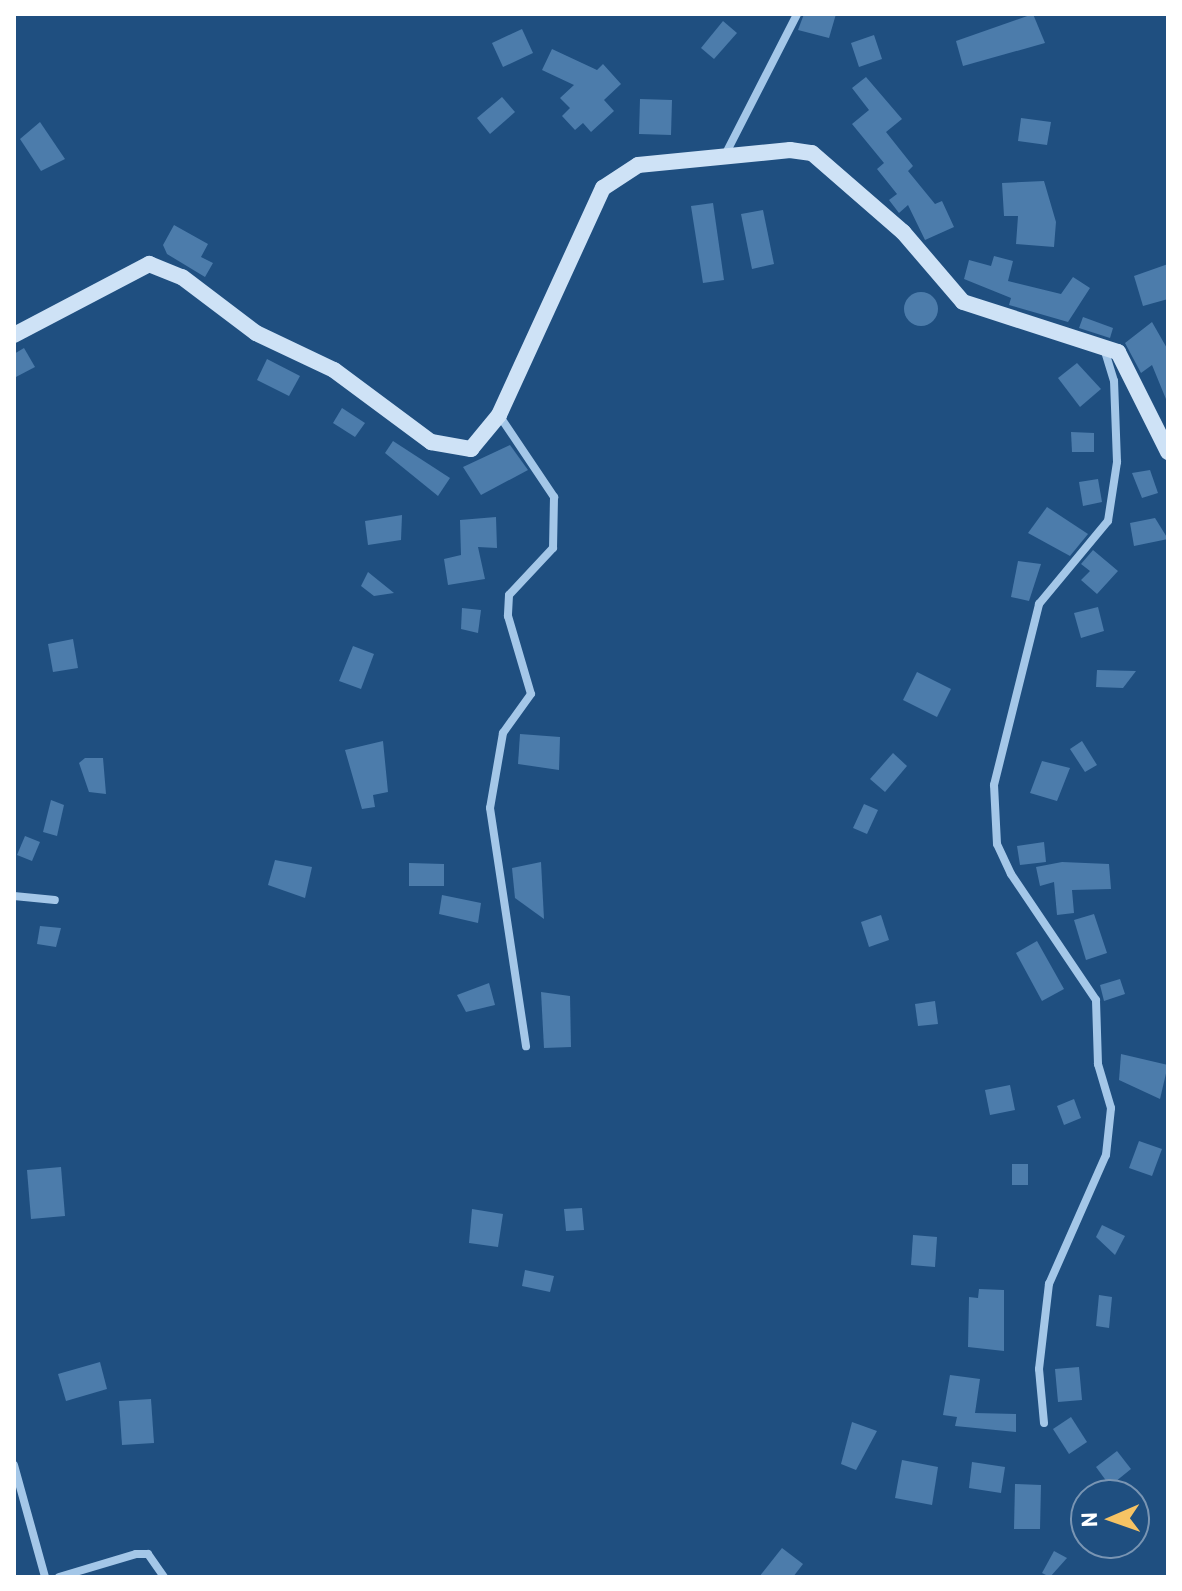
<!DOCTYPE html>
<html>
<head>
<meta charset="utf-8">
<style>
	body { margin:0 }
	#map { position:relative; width:1182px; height:1591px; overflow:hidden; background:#1f4f80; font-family:Barlow,sans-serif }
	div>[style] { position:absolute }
	.building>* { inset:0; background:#4c7cab }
	.round { border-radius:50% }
	.street>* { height:8px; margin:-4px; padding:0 4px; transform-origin:4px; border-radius:4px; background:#a4c7e8 }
	.secondary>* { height:16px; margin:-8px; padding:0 8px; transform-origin:8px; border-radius:8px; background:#cee2f6 }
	span { translate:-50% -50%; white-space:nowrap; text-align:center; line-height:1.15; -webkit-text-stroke:7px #1f4f80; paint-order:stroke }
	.frame { position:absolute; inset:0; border:16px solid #fff; pointer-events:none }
	.north { position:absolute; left:1070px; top:1479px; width:80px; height:80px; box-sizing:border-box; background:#1f4f80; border:2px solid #7995b3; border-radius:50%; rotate:268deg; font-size:22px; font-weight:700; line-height:32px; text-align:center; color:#fff }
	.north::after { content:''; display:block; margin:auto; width:28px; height:36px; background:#f6c364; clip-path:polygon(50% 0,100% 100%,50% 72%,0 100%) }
</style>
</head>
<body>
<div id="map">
	<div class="building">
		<div style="clip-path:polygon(804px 14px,836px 14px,829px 38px,798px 30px)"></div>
		<div style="clip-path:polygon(1033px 14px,1045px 43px,963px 66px,956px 41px)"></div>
		<div style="clip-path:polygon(723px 21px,737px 33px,714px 59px,701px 48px)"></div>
		<div style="clip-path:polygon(522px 29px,533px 53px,503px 67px,492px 43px)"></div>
		<div style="clip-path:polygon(874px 35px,882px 59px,859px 67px,851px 43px)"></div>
		<div style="clip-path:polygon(552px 49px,597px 70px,603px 64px,621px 84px,604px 100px,614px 111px,591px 132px,583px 123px,575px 130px,562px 116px,570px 108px,560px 98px,574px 85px,542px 70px)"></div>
		<div style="clip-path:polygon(866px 77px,902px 119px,886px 132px,913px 166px,908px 171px,935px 204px,942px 201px,954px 227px,925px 240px,908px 205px,899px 213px,889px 200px,897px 194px,877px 169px,884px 163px,852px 124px,869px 110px,852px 88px)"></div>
		<div style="clip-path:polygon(502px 97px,515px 112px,490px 134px,477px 118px)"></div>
		<div style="clip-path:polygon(640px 99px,672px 100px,671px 135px,639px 134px)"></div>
		<div style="clip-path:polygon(1021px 118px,1051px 122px,1047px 145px,1018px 141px)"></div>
		<div style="clip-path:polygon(40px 122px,65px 159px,41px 171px,20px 139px)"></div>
		<div style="clip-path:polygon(1044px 181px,1056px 222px,1054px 247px,1016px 244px,1018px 216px,1004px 216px,1002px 183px)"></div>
		<div style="clip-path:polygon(713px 203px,724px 280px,703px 283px,691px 206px)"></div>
		<div style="clip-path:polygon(763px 210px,774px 264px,752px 269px,741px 214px)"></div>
		<div style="clip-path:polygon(174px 225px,208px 244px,201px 257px,213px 263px,205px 277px,167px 254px,163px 245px)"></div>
		<div style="clip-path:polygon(994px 256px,1013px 261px,1008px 281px,1061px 294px,1073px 277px,1090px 288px,1068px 322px,1009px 305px,1011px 298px,964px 279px,969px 260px,991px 266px)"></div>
		<div style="clip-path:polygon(1168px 264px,1168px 299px,1143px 306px,1134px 276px)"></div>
		<div class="round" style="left:904px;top:292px;width:34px;height:34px"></div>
		<div style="clip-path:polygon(1083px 317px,1113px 328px,1110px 338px,1079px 328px)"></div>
		<div style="clip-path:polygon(1152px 322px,1168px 350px,1168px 404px,1152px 365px,1141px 373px,1125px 343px)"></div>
		<div style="clip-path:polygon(24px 348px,35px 367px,14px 378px,14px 354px)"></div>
		<div style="clip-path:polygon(267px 359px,300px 376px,289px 396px,257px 380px)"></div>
		<div style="clip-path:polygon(1077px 363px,1101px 389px,1080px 407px,1058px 378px)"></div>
		<div style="clip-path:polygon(342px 408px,365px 423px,355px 437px,333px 423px)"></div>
		<div style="clip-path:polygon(1071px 432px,1094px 433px,1094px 452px,1072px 452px)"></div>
		<div style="clip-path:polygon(393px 441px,450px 478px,438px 496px,385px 453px)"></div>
		<div style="clip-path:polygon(510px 445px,528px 470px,481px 495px,463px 467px)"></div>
		<div style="clip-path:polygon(1150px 470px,1158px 493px,1142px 498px,1132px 473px)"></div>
		<div style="clip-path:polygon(1098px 479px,1102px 502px,1083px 506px,1079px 482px)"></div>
		<div style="clip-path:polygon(1047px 507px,1088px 534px,1070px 556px,1028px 533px)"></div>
		<div style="clip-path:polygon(402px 515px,401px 540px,368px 545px,365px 521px)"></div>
		<div style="clip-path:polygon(496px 517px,497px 548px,478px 547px,485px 579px,448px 585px,444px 559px,461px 555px,460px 520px)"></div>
		<div style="clip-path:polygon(1155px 518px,1168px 539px,1134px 546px,1130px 523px)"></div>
		<div style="clip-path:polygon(1093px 550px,1118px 571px,1097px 594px,1081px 580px,1090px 571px,1081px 564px)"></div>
		<div style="clip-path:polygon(1018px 561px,1041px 564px,1029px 601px,1011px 597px)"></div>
		<div style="clip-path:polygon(368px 572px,394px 593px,374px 596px,361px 586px)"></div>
		<div style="clip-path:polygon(1098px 607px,1104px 631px,1081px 638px,1074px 613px)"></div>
		<div style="clip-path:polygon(462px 608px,481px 610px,478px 633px,461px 629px)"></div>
		<div style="clip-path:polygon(73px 639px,78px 668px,53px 672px,48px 644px)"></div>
		<div style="clip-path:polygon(353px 646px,374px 654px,361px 689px,339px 681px)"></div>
		<div style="clip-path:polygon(1097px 670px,1136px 671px,1123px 688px,1096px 687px)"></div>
		<div style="clip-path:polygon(917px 672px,951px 689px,937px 717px,903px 700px)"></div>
		<div style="clip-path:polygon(520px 734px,560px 737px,559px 770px,518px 764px)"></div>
		<div style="clip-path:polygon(383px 741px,388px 792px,373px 795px,375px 807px,362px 809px,345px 750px)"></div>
		<div style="clip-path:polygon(1082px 741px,1097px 765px,1085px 772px,1070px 749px)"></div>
		<div style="clip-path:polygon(893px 753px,907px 766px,885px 792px,870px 779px)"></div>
		<div style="clip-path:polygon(85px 758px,103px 758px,106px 794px,89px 792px,79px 763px)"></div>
		<div style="clip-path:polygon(1042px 761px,1070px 768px,1057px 801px,1030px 793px)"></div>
		<div style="clip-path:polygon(51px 800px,64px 805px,57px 836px,43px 832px)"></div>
		<div style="clip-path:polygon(864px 804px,878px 810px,867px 834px,853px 828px)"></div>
		<div style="clip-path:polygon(25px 836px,40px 842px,32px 861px,17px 855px)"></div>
		<div style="clip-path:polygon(1044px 842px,1046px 862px,1020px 865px,1017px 846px)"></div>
		<div style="clip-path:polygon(275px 860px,312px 867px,305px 898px,268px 885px)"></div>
		<div style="clip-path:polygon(541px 862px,544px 919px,515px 898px,512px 868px)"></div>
		<div style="clip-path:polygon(1062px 862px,1109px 864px,1111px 889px,1072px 890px,1074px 913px,1057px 915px,1054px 882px,1040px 886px,1036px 867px)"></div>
		<div style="clip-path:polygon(409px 863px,444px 864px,444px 886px,409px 886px)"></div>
		<div style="clip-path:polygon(442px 895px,481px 903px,478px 923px,439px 914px)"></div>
		<div style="clip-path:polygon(1094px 914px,1107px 953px,1086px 960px,1074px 920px)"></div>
		<div style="clip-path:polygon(881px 915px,889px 940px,869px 947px,861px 922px)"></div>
		<div style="clip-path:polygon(40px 926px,61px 928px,56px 947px,37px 944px)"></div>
		<div style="clip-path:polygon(1037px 941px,1064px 989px,1042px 1001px,1016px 953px)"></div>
		<div style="clip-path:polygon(1120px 979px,1125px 994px,1104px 1001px,1100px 985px)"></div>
		<div style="clip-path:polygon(489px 983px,495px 1005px,466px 1012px,457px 995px)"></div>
		<div style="clip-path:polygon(541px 992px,570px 996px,571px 1047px,544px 1048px)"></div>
		<div style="clip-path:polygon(935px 1001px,938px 1024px,918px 1026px,915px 1004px)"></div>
		<div style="clip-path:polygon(1121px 1054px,1168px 1065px,1160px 1099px,1119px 1080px)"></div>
		<div style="clip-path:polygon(1010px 1085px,1015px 1110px,990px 1115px,985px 1090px)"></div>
		<div style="clip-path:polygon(1074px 1099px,1081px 1118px,1064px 1125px,1057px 1106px)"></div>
		<div style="clip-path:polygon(1139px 1141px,1162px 1149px,1152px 1176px,1129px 1168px)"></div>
		<div style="clip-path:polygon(1012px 1164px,1028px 1164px,1028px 1185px,1012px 1185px)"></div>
		<div style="clip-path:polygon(61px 1167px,65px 1216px,31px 1219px,27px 1170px)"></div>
		<div style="clip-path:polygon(582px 1208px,584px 1230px,566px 1231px,564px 1209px)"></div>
		<div style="clip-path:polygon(472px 1209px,503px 1214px,498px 1247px,469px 1243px)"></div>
		<div style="clip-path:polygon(1102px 1225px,1125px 1236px,1115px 1255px,1096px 1237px)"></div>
		<div style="clip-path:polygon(913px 1235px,937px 1237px,935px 1267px,911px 1265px)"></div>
		<div style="clip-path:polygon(525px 1270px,554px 1276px,550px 1292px,522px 1286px)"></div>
		<div style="clip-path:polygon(979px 1289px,1004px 1290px,1004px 1351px,968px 1347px,969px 1297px,978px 1298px)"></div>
		<div style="clip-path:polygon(1099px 1295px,1112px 1297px,1109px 1328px,1096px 1326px)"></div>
		<div style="clip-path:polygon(100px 1362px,107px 1389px,66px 1401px,58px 1374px)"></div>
		<div style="clip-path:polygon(1079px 1367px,1082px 1400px,1058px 1402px,1055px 1369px)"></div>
		<div style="clip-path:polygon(950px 1375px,980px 1379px,975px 1413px,1016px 1414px,1016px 1432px,955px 1426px,957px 1417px,943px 1415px)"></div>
		<div style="clip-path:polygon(151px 1399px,154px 1443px,122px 1445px,119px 1401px)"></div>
		<div style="clip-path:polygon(1071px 1417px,1087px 1442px,1069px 1454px,1053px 1429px)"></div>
		<div style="clip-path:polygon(852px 1422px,877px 1431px,856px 1470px,841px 1464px)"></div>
		<div style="clip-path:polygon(1117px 1451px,1131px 1469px,1110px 1486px,1096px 1467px)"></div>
		<div style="clip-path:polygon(902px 1460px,938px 1467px,932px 1505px,895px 1498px)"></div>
		<div style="clip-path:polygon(972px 1462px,1005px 1467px,1001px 1493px,969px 1488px)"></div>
		<div style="clip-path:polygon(1015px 1484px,1041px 1485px,1040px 1529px,1014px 1529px)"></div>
		<div style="clip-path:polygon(782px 1548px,803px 1564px,793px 1577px,759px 1577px)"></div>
		<div style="clip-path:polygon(1054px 1551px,1067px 1558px,1050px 1577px,1042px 1573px)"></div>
	</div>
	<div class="street">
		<div style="left:725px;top:155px;width:158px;rotate:-62.9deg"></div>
		<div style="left:499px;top:415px;width:99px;rotate:56.1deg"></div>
		<div style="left:554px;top:497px;width:51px;rotate:91.1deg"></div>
		<div style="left:553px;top:548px;width:64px;rotate:133.1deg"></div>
		<div style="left:509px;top:595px;width:21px;rotate:93deg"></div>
		<div style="left:508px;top:616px;width:81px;rotate:73.6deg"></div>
		<div style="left:531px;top:694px;width:48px;rotate:125.7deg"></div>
		<div style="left:503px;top:733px;width:76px;rotate:99.8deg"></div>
		<div style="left:490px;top:808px;width:241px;rotate:81.4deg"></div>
		<div style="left:14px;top:896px;width:41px;rotate:5.6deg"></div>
		<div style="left:1044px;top:1423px;width:54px;rotate:-95.3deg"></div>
		<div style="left:1039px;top:1369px;width:86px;rotate:-83.3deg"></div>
		<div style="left:1049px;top:1284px;width:141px;rotate:-66.2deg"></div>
		<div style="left:1106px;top:1155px;width:47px;rotate:-83.9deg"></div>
		<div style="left:1111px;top:1108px;width:46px;rotate:-106.5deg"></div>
		<div style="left:1098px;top:1064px;width:64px;rotate:-91.8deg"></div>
		<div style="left:1096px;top:1000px;width:152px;rotate:-124deg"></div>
		<div style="left:1011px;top:874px;width:33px;rotate:-115deg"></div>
		<div style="left:997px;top:844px;width:59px;rotate:-92.9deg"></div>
		<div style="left:994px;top:785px;width:187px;rotate:-76deg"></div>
		<div style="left:1039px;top:604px;width:108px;rotate:-50.3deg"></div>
		<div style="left:1108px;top:521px;width:60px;rotate:-81.3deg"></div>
		<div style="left:1117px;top:462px;width:81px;rotate:-92.1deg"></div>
		<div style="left:1114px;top:381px;width:37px;rotate:-107deg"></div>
		<div style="left:14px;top:1465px;width:116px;rotate:74.5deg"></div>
		<div style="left:59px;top:1577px;width:80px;rotate:-16.6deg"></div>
		<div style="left:136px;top:1554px;width:12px"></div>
		<div style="left:148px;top:1554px;width:28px;rotate:55deg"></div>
	</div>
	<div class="secondary">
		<div style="left:14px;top:335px;width:153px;rotate:-27.7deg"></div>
		<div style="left:149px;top:264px;width:35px;rotate:22deg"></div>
		<div style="left:182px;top:277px;width:93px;rotate:37.1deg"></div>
		<div style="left:256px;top:333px;width:86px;rotate:25.4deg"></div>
		<div style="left:334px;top:370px;width:121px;rotate:36.6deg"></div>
		<div style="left:431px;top:442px;width:41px;rotate:9.9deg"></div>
		<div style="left:471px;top:449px;width:44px;rotate:-50.5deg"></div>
		<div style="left:499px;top:415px;width:250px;rotate:-65.4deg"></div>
		<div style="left:603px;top:188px;width:42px;rotate:-33.3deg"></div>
		<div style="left:638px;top:165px;width:153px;rotate:-5.6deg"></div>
		<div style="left:790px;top:150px;width:22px;rotate:8deg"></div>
		<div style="left:812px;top:153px;width:121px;rotate:41deg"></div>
		<div style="left:903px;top:232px;width:92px;rotate:49.4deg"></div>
		<div style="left:963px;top:302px;width:163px;rotate:17.9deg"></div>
		<div style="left:1118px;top:352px;width:112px;rotate:63.4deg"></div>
	</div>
	<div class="frame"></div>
	<div class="north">N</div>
</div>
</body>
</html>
